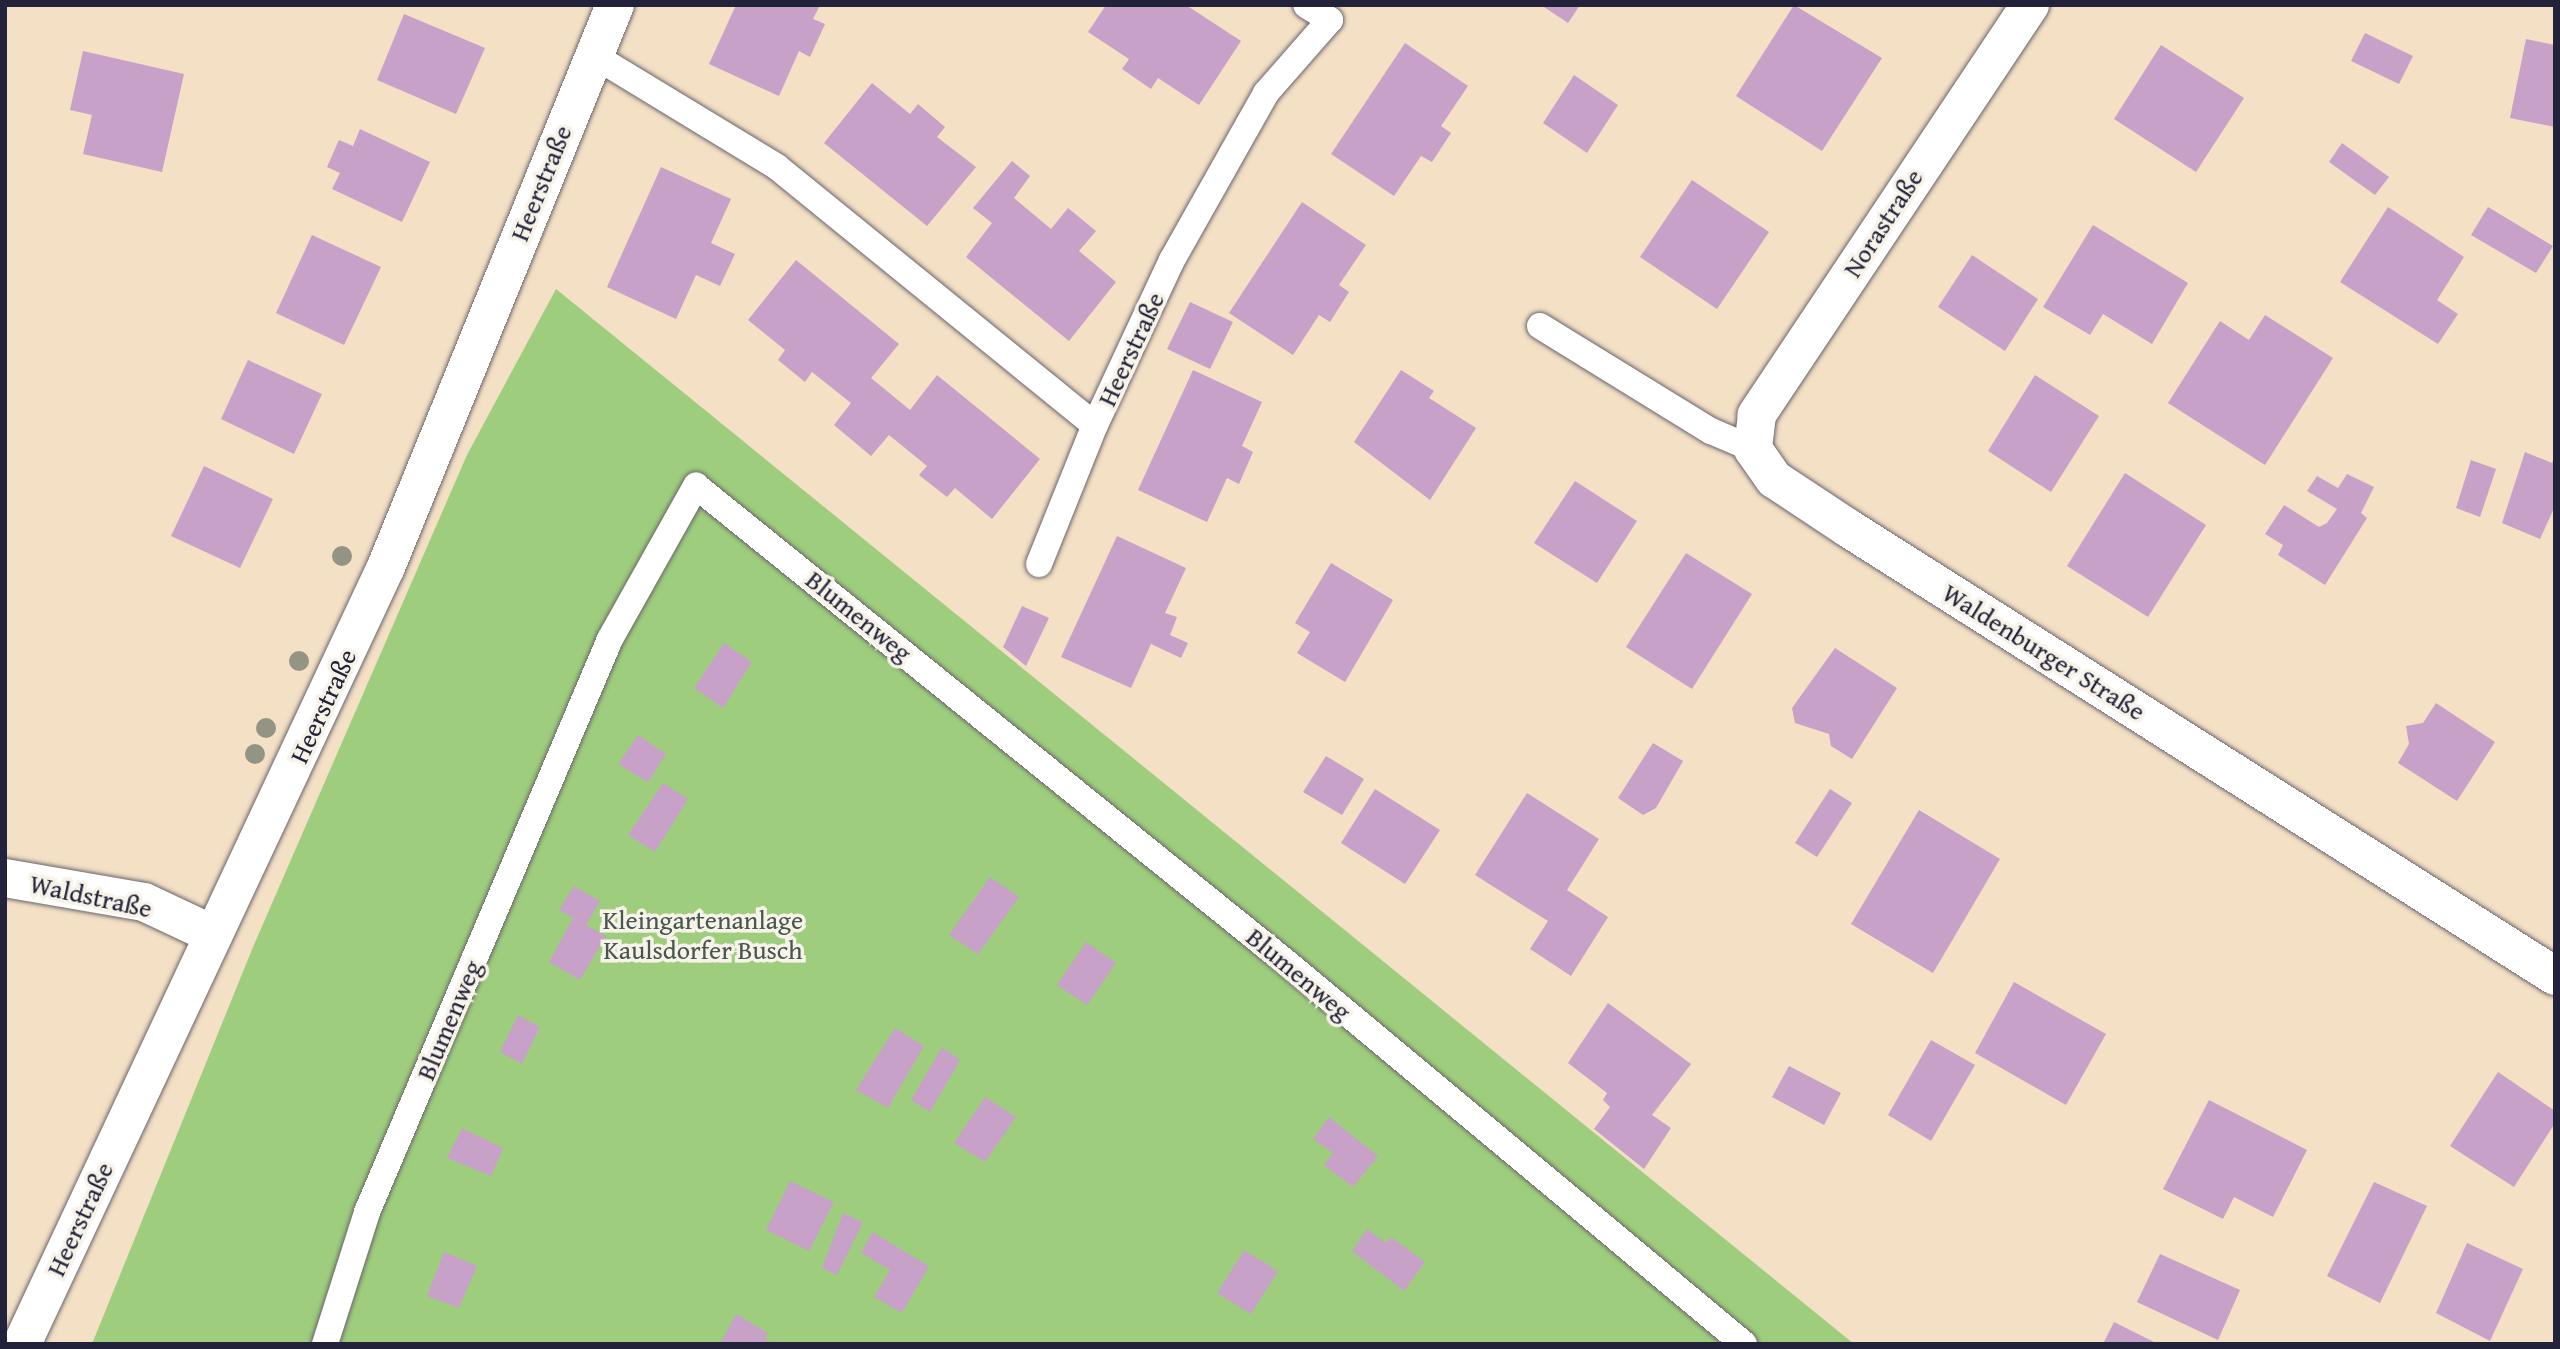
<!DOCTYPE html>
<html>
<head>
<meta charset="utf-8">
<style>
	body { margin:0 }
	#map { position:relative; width:2560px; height:1349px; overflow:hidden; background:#f3e0c5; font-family:"Gentium Book Plus",serif }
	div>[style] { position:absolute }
	.green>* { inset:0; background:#9ece7d }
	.building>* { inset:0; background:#c8a1c8 }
	.roads { filter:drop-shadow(0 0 2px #6b646b) drop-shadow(0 0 2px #6b646b) }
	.service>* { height:26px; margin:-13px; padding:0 13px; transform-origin:13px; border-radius:13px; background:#fff }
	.minor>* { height:38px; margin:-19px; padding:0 19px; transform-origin:19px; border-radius:19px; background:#fff }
	.trees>* { width:20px; height:20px; margin:-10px; border-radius:50%; background:#949484 }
	span { translate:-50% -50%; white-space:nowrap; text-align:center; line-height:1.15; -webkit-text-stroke:7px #f7f3e8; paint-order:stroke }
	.street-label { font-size:26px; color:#22223b }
	.park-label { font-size:26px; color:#47564f }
	.frame { position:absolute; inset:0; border:7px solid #22223b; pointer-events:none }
</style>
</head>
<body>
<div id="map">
	<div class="green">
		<div style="clip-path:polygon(556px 289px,1854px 1344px,92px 1344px,253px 947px,467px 455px)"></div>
	</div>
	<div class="building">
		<div style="clip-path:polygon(736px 5px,820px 5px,813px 19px,825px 24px,810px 57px,799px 51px,779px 96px,709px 64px)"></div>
		<div style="clip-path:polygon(1106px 5px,1186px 5px,1241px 41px,1199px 105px,1158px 78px,1151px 89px,1122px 69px,1129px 59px,1088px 32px)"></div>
		<div style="clip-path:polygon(1541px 5px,1580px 5px,1568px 23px)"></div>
		<div style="clip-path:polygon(1794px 5px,1882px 58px,1822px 151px,1736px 96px)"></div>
		<div style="clip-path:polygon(404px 14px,485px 48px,456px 114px,377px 80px)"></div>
		<div style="clip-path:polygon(2365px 33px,2413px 56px,2399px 84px,2351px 61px)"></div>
		<div style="clip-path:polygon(2526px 39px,2555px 45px,2555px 127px,2510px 118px)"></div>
		<div style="clip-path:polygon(1405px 43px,1468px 86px,1441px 126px,1451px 133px,1432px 162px,1421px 156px,1394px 196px,1331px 154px)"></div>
		<div style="clip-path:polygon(2161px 45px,2244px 98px,2196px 172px,2114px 119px)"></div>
		<div style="clip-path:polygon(83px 51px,184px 74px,162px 172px,83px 154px,92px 115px,70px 110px)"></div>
		<div style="clip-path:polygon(1574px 75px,1618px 105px,1587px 153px,1543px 123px)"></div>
		<div style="clip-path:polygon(872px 83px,910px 114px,918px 104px,945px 127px,937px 137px,976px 167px,927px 226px,824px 143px)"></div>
		<div style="clip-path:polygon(360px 129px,430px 162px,402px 222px,332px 189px,340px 173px,327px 167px,339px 140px,353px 146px)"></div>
		<div style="clip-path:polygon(2342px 143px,2389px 177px,2375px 195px,2329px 162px)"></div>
		<div style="clip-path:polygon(1012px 161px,1030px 176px,1014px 198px,1051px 229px,1068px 208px,1096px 231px,1079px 251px,1116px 282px,1069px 341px,966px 257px,992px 223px,973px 208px)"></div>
		<div style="clip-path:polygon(661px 167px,731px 199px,711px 243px,735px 254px,720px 286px,696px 275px,676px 319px,607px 287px)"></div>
		<div style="clip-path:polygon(1692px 180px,1769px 232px,1717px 309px,1640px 257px)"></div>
		<div style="clip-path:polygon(1302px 202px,1366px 245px,1339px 285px,1349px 292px,1330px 322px,1319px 315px,1293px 355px,1229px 313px)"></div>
		<div style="clip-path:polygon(2388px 207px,2464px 257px,2437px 300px,2458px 314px,2438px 344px,2340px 282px)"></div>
		<div style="clip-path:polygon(2488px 207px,2553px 246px,2536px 273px,2471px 235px)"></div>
		<div style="clip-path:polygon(2093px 225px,2188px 283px,2152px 344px,2103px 314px,2090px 335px,2043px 307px)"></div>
		<div style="clip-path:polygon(312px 235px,381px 267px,344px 345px,276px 313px)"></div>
		<div style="clip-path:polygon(1972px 255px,2038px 299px,2005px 351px,1938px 307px)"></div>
		<div style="clip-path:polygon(796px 260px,899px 344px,871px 378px,910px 410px,937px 375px,1040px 459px,992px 519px,955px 488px,947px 497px,919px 475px,927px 466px,889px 435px,871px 456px,834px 425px,851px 403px,812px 372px,805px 382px,778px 360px,785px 350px,748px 320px)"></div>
		<div style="clip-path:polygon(1190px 302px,1233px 322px,1210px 369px,1167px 349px)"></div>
		<div style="clip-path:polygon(2265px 315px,2333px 358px,2265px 465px,2168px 403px,2220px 321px,2249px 340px)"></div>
		<div style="clip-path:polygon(248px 360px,322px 394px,294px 454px,221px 419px)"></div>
		<div style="clip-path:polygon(1193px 370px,1262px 402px,1242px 446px,1253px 452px,1239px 484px,1227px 478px,1207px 522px,1138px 490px)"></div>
		<div style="clip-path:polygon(1401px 370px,1434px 391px,1429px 398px,1476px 428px,1430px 500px,1354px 442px)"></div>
		<div style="clip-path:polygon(2035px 375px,2099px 416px,2051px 492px,1988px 451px)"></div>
		<div style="clip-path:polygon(2525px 452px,2552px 463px,2555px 455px,2555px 506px,2540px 539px,2502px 523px)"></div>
		<div style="clip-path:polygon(2471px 460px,2496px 469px,2480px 517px,2456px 508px)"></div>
		<div style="clip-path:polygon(204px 466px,273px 499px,240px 568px,171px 536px)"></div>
		<div style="clip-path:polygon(2125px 473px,2206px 525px,2148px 617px,2067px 566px)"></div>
		<div style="clip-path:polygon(2347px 474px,2374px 487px,2361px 513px,2367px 518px,2325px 585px,2278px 555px,2283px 545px,2265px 534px,2284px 505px,2319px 527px,2327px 523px,2337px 509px,2307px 491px,2317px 476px,2338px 488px)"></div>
		<div style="clip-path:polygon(1575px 481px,1637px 521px,1597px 583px,1534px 543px)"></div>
		<div style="clip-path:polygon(1117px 536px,1186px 568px,1165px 613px,1177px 617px,1170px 635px,1188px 643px,1181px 658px,1151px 644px,1131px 688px,1061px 657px)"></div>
		<div style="clip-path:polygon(1686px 553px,1752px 594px,1692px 689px,1626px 647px)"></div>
		<div style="clip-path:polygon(1331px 563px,1393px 600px,1345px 682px,1297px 653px,1310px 632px,1295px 623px)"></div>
		<div style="clip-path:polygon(1022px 606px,1049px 618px,1026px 666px,1003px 647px)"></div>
		<div style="clip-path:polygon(724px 643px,752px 662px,723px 708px,694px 688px)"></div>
		<div style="clip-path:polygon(1835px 648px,1897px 688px,1852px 759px,1831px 746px,1829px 734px,1795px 723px,1792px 708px)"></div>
		<div style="clip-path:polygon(2436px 703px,2495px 742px,2457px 801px,2398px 763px,2409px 744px,2406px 726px,2423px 723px)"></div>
		<div style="clip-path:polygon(638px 735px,666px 754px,648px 782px,618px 764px)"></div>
		<div style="clip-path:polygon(1653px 743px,1683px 761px,1656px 808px,1643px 815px,1618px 798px)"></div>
		<div style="clip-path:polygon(1326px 756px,1364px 779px,1342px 815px,1303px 792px)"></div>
		<div style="clip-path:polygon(663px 783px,688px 799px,655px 852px,628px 835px)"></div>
		<div style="clip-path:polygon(1375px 789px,1440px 830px,1405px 884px,1341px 843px)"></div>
		<div style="clip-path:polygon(1830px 789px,1852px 803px,1817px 857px,1795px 843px)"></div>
		<div style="clip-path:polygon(1527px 793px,1599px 839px,1567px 890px,1608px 917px,1571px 976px,1530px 949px,1548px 921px,1475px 875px)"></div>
		<div style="clip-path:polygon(1919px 810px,2000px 859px,1933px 973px,1851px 924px)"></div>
		<div style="clip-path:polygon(990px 877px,1019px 897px,978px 954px,949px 935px)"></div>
		<div style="clip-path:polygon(574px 886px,600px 901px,586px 925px,606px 936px,580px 980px,549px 962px,573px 918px,559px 910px)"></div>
		<div style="clip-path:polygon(1086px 942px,1116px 963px,1087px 1005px,1057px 985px)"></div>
		<div style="clip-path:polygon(2014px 982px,2106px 1034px,2066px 1105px,1975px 1053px)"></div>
		<div style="clip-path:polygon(1608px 1003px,1691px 1064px,1652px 1115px,1671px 1128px,1644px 1169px,1594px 1129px,1610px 1107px,1603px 1100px,1607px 1093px,1568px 1063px)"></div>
		<div style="clip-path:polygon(518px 1015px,540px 1027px,522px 1064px,500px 1052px)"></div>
		<div style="clip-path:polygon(895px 1028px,924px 1046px,888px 1108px,856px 1090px)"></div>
		<div style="clip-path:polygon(1931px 1040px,1975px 1065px,1931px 1141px,1888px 1115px)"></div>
		<div style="clip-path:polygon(942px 1047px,960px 1060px,930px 1112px,911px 1100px)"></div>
		<div style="clip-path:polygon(1789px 1066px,1841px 1093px,1824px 1125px,1772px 1097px)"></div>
		<div style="clip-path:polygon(2498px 1072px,2555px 1111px,2555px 1123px,2514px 1187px,2450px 1146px)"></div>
		<div style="clip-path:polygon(985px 1097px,1016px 1117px,985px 1162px,954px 1143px)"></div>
		<div style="clip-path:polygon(2209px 1100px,2307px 1150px,2273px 1217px,2234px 1197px,2223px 1219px,2163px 1189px)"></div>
		<div style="clip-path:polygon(1329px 1117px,1378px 1156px,1353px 1187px,1324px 1165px,1333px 1153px,1313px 1139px)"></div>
		<div style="clip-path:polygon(462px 1128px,503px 1148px,491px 1176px,447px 1158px)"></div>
		<div style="clip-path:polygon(790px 1181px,834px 1202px,809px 1251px,766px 1230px)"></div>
		<div style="clip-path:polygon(2374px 1182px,2427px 1206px,2380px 1303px,2327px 1276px)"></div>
		<div style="clip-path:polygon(843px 1213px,863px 1222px,837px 1275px,822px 1268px)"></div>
		<div style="clip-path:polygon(1367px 1229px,1386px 1243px,1391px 1237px,1425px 1262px,1404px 1291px,1352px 1251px)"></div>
		<div style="clip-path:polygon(872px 1232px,929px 1266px,902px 1313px,874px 1297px,890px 1270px,861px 1253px)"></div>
		<div style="clip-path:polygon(2467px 1243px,2523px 1269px,2490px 1341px,2436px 1313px)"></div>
		<div style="clip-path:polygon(1244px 1250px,1278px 1271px,1251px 1314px,1217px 1293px)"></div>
		<div style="clip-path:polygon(444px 1252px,477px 1266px,459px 1308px,427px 1296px)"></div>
		<div style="clip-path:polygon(2160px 1254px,2240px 1290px,2218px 1340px,2137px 1302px)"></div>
		<div style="clip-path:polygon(736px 1314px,768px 1333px,765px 1339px,775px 1344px,720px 1344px)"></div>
		<div style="clip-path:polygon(2114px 1322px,2158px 1344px,2103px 1344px)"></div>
	</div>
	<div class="roads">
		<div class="service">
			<div style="left:593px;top:55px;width:215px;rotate:31.3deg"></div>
			<div style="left:777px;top:167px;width:409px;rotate:39.1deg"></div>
			<div style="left:1095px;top:425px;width:182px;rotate:-65deg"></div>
			<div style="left:1172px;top:260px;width:192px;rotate:-60.6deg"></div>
			<div style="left:1266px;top:93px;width:97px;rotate:-48.8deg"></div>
			<div style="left:1330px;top:20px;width:28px;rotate:-148deg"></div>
			<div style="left:1540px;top:326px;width:201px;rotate:31.6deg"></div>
			<div style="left:1711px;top:431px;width:46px;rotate:23.2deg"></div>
			<div style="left:1039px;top:564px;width:150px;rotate:-68.1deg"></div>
			<div style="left:325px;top:1344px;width:139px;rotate:-72.3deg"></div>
			<div style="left:367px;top:1212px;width:622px;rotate:-67.02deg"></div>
			<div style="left:610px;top:639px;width:176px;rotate:-60.7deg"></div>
			<div style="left:696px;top:486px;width:759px;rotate:38.91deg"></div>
			<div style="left:1287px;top:963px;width:595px;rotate:39.82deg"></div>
		</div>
		<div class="minor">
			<div style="left:2030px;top:5px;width:493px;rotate:123.7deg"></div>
			<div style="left:1757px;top:415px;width:34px;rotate:97deg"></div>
			<div style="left:1753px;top:449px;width:37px;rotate:55deg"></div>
			<div style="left:1774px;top:479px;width:89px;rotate:33.5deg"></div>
			<div style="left:1848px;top:528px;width:837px;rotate:32.36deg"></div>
			<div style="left:5px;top:878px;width:141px;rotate:9.8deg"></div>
			<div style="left:144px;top:902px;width:77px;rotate:25.2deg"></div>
			<div style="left:22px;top:1344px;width:858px;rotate:-64.9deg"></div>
			<div style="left:386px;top:567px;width:607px;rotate:-67.83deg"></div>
		</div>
	</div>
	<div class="trees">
		<div style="left:342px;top:556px"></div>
		<div style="left:299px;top:661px"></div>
		<div style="left:266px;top:728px"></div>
		<div style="left:255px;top:754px"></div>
	</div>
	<div class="street-label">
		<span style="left:541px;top:183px;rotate:-68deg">Heerstraße</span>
		<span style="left:1883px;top:223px;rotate:-57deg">Norastraße</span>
		<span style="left:1131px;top:349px;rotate:-65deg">Heerstraße</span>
		<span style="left:859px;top:616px;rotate:39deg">Blumenweg</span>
		<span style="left:2044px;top:652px;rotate:32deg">Waldenburger Straße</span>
		<span style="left:323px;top:706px;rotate:-65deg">Heerstraße</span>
		<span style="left:91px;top:896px;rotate:12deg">Waldstraße</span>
		<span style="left:1299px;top:974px;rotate:40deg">Blumenweg</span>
		<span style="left:449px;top:1020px;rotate:-67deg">Blumenweg</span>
		<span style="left:80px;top:1219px;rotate:-65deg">Heerstraße</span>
	</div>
	<div class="park-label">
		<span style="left:703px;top:935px">Kleingartenanlage<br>Kaulsdorfer Busch</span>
	</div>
	<div class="frame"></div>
</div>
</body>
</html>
